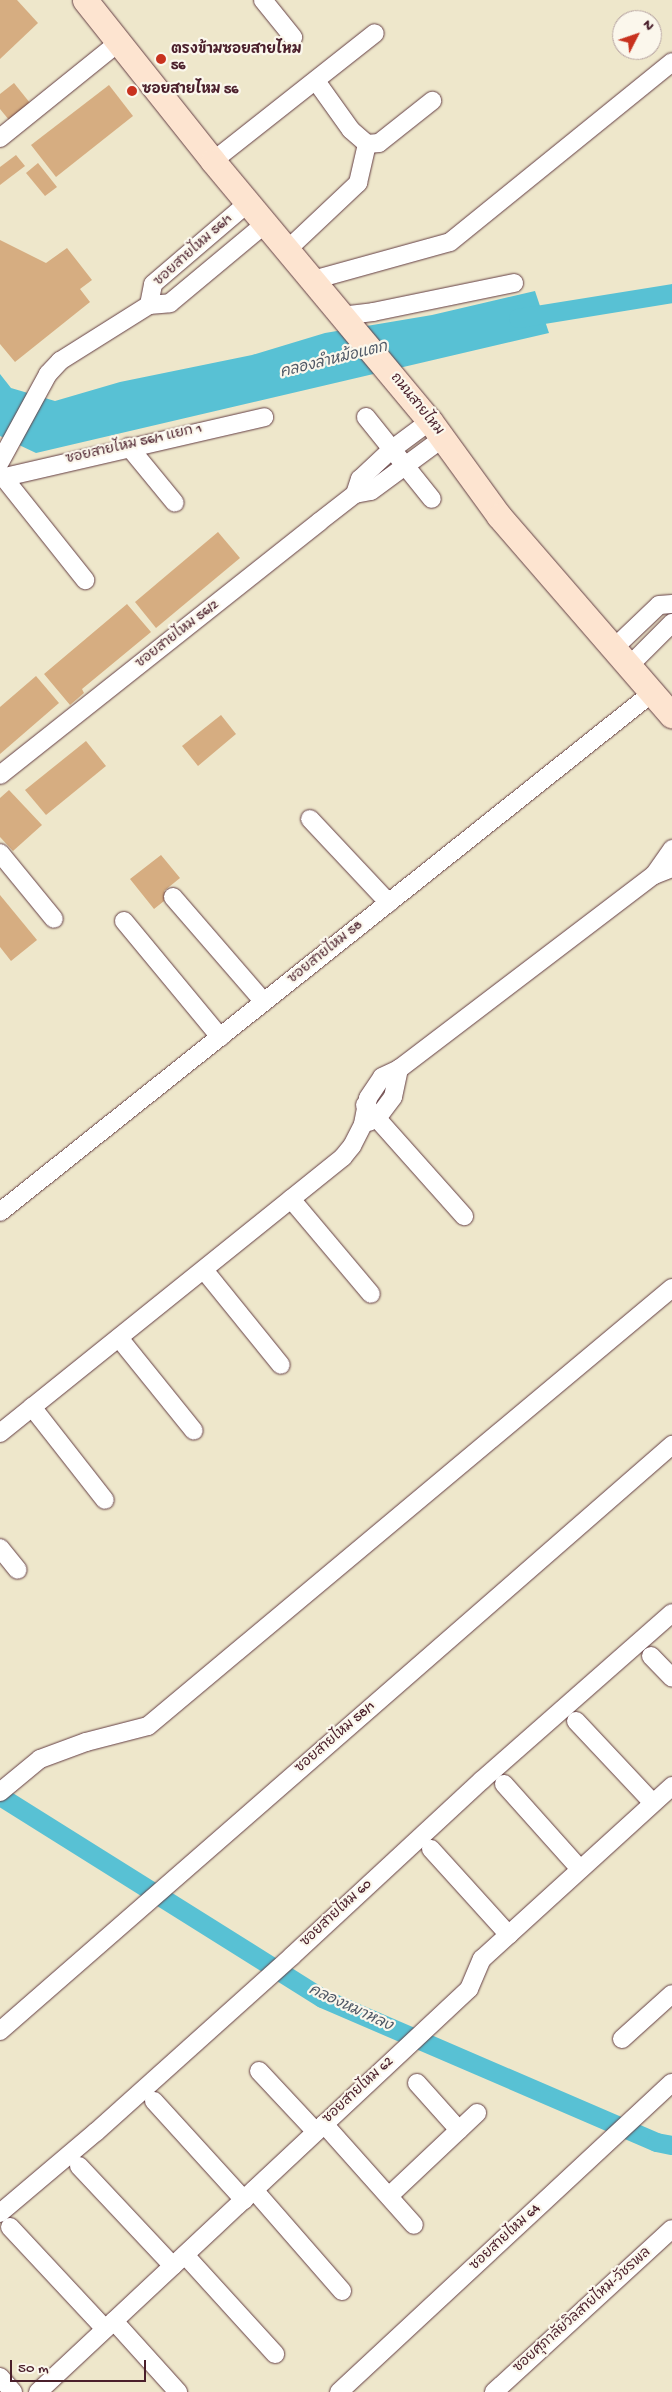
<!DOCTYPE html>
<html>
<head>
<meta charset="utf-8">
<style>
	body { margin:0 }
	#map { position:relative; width:672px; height:2392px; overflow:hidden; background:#eee7cb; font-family:"Gochi Hand","Playpen Sans Thai",sans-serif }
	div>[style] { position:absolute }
	.water>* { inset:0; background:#58c1d4 }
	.canal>* { height:19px; margin:-9.5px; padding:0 9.5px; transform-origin:9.5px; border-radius:9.5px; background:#58c1d4 }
	.building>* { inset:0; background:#d6ad81 }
	.roads { filter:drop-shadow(0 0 1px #633d43) drop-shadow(0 0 1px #633d43) }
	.street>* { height:18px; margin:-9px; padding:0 9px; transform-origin:9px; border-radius:9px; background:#fff }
	.secondary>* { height:25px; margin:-12.5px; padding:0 12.5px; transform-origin:12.5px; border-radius:12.5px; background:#fde4d0 }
	.dots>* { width:14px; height:14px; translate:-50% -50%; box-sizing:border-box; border:2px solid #fbf7ec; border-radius:50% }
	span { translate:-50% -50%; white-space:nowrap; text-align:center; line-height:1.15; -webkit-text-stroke:4.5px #fbf7ec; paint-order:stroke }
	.poi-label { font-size:14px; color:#4a1f2b; font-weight:700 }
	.left { translate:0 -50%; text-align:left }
	.street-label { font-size:14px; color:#4a1f2b }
	.water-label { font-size:15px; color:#4f5866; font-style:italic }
	.north { position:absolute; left:612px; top:10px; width:50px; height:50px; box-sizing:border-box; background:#fbf7ec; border:1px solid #b4a19f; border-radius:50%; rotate:49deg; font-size:14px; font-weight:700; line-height:20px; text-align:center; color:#4a1f2b }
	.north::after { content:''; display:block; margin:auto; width:18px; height:22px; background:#c8321e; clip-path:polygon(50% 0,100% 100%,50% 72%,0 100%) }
	.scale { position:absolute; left:10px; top:2360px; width:136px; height:22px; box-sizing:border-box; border:2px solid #4a1f2b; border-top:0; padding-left:6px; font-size:15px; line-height:18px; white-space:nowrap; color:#4a1f2b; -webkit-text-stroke:4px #fbf7ec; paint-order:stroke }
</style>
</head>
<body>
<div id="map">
	<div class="water">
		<div style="clip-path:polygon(535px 291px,549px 333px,36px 453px,0 436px,0 374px,11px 388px,55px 401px,120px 382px,252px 355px,325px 333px,432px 315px)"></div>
	</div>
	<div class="canal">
		<div style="left:518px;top:318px;width:156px;rotate:-9.2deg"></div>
		<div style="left:0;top:1796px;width:380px;rotate:32.1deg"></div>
		<div style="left:322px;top:1998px;width:364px;rotate:23.3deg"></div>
		<div style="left:656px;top:2142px;width:16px;rotate:11deg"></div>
	</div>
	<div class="building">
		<div style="clip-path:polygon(0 0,17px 0,38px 23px,0 59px)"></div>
		<div style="clip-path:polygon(14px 83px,30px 103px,9px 120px,0 109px,0 94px)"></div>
		<div style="clip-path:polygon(109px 85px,133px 116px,56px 177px,31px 145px)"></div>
		<div style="clip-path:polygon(16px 155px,25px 166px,0 185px,0 167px)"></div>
		<div style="clip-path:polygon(38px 163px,57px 187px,45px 196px,26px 173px)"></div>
		<div style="clip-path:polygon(0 240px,46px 263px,67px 248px,92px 280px,80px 289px,90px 302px,15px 362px,0 344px)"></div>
		<div style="clip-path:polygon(218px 532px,240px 558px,156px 628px,135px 602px)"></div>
		<div style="clip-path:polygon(127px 604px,151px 632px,82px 689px,84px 693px,70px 705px,44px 674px)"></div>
		<div style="clip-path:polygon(36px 676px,59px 703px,0 754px,0 707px)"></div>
		<div style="clip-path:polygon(221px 715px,236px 734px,198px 766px,182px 746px)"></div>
		<div style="clip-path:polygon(86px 741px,106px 766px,46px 815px,25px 790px)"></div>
		<div style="clip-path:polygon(9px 790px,42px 825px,13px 851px,0 837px,0 798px)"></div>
		<div style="clip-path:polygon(161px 855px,180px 878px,164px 891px,169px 897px,154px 909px,130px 879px)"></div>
		<div style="clip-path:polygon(0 895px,37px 940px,11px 961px,0 947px)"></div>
	</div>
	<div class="roads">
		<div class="street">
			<div style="left:263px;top:0;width:48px;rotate:51deg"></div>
			<div style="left:316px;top:81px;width:60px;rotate:54.5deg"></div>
			<div style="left:351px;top:130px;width:21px;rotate:41deg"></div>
			<div style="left:367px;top:144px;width:12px;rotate:-5deg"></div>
			<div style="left:379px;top:143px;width:68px;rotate:-38.4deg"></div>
			<div style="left:0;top:138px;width:153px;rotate:-38.9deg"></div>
			<div style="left:213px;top:161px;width:206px;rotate:-38.3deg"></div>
			<div style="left:287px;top:250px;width:98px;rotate:-43.3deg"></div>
			<div style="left:358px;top:183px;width:40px;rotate:-77deg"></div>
			<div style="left:313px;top:280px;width:142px;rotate:-15.5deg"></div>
			<div style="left:450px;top:242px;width:286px;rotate:-39deg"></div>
			<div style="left:149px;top:305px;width:21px;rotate:-79deg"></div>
			<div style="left:153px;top:284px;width:126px;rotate:-40.5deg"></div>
			<div style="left:341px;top:316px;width:32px;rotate:-7deg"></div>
			<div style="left:373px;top:312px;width:144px;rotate:-11.6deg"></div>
			<div style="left:366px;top:417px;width:105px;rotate:51.2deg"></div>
			<div style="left:129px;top:447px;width:72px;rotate:50.6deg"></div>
			<div style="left:0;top:462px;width:100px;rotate:-61.4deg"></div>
			<div style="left:48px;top:374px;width:18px;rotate:-47deg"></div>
			<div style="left:60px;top:361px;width:105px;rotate:-32.2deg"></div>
			<div style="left:149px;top:305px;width:21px;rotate:-5deg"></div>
			<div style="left:170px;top:303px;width:125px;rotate:-39.8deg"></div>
			<div style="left:0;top:473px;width:137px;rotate:51.5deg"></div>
			<div style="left:5px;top:477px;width:266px;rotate:-13deg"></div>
			<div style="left:355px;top:494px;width:16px;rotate:-72deg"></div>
			<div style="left:360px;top:479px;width:42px;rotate:-43.1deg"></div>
			<div style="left:391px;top:450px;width:49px;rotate:-36.6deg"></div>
			<div style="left:614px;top:648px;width:62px;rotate:-43.7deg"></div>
			<div style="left:659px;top:605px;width:13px;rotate:-4deg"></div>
			<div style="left:629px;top:666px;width:61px;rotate:-45deg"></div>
			<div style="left:0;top:775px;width:407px;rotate:-38.4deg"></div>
			<div style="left:319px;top:522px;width:46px;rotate:-37.9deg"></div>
			<div style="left:355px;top:494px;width:16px;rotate:-11deg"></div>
			<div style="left:371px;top:491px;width:89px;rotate:-36.4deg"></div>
			<div style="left:310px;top:819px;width:115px;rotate:46.8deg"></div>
			<div style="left:0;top:853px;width:85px;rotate:50.7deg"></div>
			<div style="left:654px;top:875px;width:32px;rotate:-55deg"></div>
			<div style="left:173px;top:897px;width:139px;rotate:49.1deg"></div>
			<div style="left:124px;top:921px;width:151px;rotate:50.4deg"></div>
			<div style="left:365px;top:1105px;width:149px;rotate:48.3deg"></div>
			<div style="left:369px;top:1122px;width:10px;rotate:-29deg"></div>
			<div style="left:378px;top:1117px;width:25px;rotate:-53deg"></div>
			<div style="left:393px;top:1097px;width:29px;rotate:-78deg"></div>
			<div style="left:291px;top:1199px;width:124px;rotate:49.9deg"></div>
			<div style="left:0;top:1212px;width:833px;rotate:-38.52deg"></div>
			<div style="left:204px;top:1270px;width:122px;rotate:51deg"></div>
			<div style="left:119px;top:1338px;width:119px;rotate:51.1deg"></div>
			<div style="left:32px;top:1407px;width:118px;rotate:51.9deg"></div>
			<div style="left:0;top:1433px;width:440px;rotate:-38.8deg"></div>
			<div style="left:343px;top:1157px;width:14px;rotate:-51deg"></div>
			<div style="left:352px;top:1146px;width:25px;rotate:-63deg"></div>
			<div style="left:363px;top:1124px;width:26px;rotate:-79deg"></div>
			<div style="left:368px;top:1098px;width:25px;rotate:-56deg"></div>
			<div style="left:382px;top:1077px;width:19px;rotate:-25deg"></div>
			<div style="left:399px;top:1069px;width:320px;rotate:-37.3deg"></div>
			<div style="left:654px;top:875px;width:19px;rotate:-21deg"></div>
			<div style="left:0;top:1548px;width:28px;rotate:51deg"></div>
			<div style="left:651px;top:1656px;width:30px;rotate:46deg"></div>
			<div style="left:576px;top:1721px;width:112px;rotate:46.8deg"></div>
			<div style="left:504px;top:1784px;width:114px;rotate:48.2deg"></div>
			<div style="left:0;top:1792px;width:52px;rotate:-39.5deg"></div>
			<div style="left:40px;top:1759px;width:49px;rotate:-20.3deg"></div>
			<div style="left:86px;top:1742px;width:64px;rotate:-14.5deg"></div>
			<div style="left:148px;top:1726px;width:683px;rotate:-39.89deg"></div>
			<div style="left:431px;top:1849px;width:116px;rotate:47.8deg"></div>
			<div style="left:0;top:2031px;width:892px;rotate:-41.09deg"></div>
			<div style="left:622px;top:2039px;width:67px;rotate:-42deg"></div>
			<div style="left:259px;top:2071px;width:83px;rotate:46.9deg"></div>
			<div style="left:417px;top:2083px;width:63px;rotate:48.2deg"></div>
			<div style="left:154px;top:2101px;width:134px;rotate:47.7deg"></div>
			<div style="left:324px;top:2124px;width:135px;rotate:48.3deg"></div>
			<div style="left:79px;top:2166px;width:137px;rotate:46.8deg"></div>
			<div style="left:254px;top:2190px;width:134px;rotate:48.9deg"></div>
			<div style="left:389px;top:2196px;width:121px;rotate:-43.3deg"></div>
			<div style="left:0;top:2213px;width:126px;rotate:-40.2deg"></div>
			<div style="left:96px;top:2132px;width:263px;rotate:-41.9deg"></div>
			<div style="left:292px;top:1956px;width:259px;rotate:-42.8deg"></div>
			<div style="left:482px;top:1780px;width:253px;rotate:-41.3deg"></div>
			<div style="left:10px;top:2227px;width:139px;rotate:47deg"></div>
			<div style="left:185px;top:2255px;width:134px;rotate:47.7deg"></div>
			<div style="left:114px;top:2321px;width:96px;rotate:48deg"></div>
			<div style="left:0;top:2377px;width:20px;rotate:49deg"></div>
			<div style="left:38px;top:2392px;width:590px;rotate:-43.08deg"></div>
			<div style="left:469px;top:1989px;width:33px;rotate:-67deg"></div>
			<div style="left:482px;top:1959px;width:257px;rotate:-42.3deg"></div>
			<div style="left:339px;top:2392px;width:454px;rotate:-42.9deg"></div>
			<div style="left:494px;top:2392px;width:241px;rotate:-42.5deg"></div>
		</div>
		<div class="secondary">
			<div style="left:85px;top:0;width:206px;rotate:51.5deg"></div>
			<div style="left:213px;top:161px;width:339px;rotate:50.2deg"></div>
			<div style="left:430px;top:421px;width:117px;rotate:54deg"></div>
			<div style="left:499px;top:516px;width:264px;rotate:49.1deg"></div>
		</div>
	</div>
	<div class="dots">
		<div style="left:161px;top:59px;background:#c8321e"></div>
		<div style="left:132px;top:91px;background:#c8321e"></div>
	</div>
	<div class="poi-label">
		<span class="left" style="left:171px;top:59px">ตรงข้ามซอยสายไหม<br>56</span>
		<span class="left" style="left:142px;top:91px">ซอยสายไหม 56</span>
	</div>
	<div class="street-label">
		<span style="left:194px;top:251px;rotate:-42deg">ซอยสายไหม 56/1</span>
		<span style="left:416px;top:405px;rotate:51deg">ถนนสายไหม</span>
		<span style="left:134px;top:445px;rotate:-13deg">ซอยสายไหม 56/1 แยก 1</span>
		<span style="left:178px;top:635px;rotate:-38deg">ซอยสายไหม 56/2</span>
		<span style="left:326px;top:953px;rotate:-39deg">ซอยสายไหม 58</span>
		<span style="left:336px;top:1738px;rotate:-41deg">ซอยสายไหม 58/1</span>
		<span style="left:337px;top:1914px;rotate:-43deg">ซอยสายไหม 60</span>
		<span style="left:359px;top:2091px;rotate:-43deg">ซอยสายไหม 62</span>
		<span style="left:506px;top:2238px;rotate:-43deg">ซอยสายไหม 64</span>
		<span style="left:583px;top:2311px;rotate:-42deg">ซอยศุภาลัยวิลสายไหม-วัชรพล</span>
	</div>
	<div class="water-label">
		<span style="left:334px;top:361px;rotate:-14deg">คลองลำหม้อแตก</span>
		<span style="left:350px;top:2009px;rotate:25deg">คลองหมาหลง</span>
	</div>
	<div class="north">N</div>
	<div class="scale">50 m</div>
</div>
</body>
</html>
